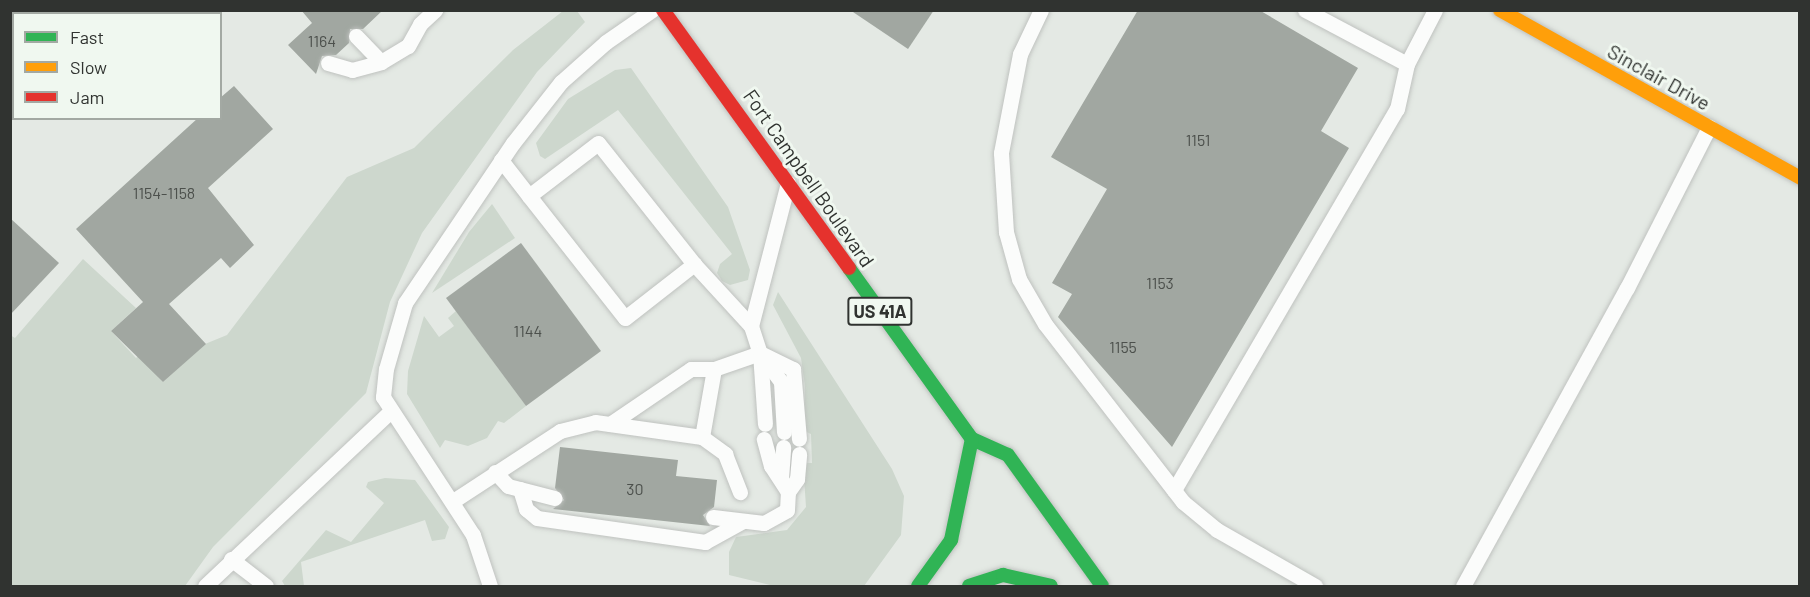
<!DOCTYPE html>
<html>
<head>
<meta charset="utf-8">
<style>
	body { margin:0 }
	#map { position:relative; width:1810px; height:597px; overflow:hidden; background:#e4e9e4; font-family:Barlow,sans-serif }
	div>[style] { position:absolute }
	.green>* { inset:0; background:#cdd7cd }
	.building>* { inset:0; background:#a1a7a1 }
	.roads { filter:drop-shadow(0 0 2px #bfc2bf) drop-shadow(0 0 2px #bfc2bf) }
	.lane>* { height:15px; margin:-7.5px; padding:0 7.5px; transform-origin:7.5px; border-radius:7.5px; background:#fbfcfb }
	.fast>* { height:14px; margin:-7px; padding:0 7px; transform-origin:7px; border-radius:7px; background:#30b455 }
	.slow>* { height:14px; margin:-7px; padding:0 7px; transform-origin:7px; border-radius:7px; background:#ff9f0a }
	.jam>* { height:14px; margin:-7px; padding:0 7px; transform-origin:7px; border-radius:7px; background:#e5322d }
	span { translate:-50% -50%; white-space:nowrap; text-align:center; line-height:1.15; -webkit-text-stroke:6px #f0f8f0; paint-order:stroke }
	.number-label { font-size:16px; color:#4c504c }
	.number-label span { -webkit-text-stroke-width:0 }
	.shield-label span { padding:2px 4px; background:#f0f8f0; border:2px solid; border-radius:4px; -webkit-text-stroke-width:0 }
	.shield-label { font-size:18px; color:#303330; font-weight:700 }
	.street-label { font-size:20px; color:#303330 }
	.frame { position:absolute; inset:0; border:12px solid #303330; pointer-events:none }
	.legend { position:absolute; left:12px; top:12px; width:210px; height:108px; box-sizing:border-box; background:#f0f8f0; border:2px solid #a3a9a3; margin:0; padding:8px 10px; list-style:none; font-size:18px; color:#303330 }
	.legend li { display:flex; align-items:center; gap:12px; height:30px }
	.legend b { width:30px; border:2px solid #a3a9a3 }
</style>
</head>
<body>
<div id="map">
	<div class="green">
		<div style="clip-path:polygon(563px 11px,577px 11px,585px 22px,537px 72px,422px 233px,390px 302px,366px 393px,213px 547px,185px 586px,11px 586px,10px 335px,15px 338px,83px 259px,136px 308px,111px 331px,136px 358px,152px 343px,146px 364px,163px 382px,205px 344px,227px 335px,347px 177px,414px 148px,513px 50px)"></div>
		<div style="clip-path:polygon(631px 68px,728px 207px,750px 270px,748px 280px,730px 285px,722px 281px,717px 273px,720px 264px,732px 254px,618px 110px,545px 159px,540px 156px,536px 143px,568px 99px,615px 70px)"></div>
		<div style="clip-path:polygon(492px 204px,515px 238px,432px 293px,469px 232px)"></div>
		<div style="clip-path:polygon(778px 292px,892px 469px,904px 496px,901px 535px,864px 586px,774px 586px,729px 575px,729px 552px,736px 537px,787px 530px,806px 507px,803px 463px,812px 463px,811px 434px,804px 431px,805px 386px,801px 358px,773px 305px)"></div>
		<div style="clip-path:polygon(456px 311px,526px 406px,504px 423px,498px 421px,487px 438px,468px 446px,445px 440px,440px 448px,407px 394px,408px 371px,424px 316px,439px 337px,454px 326px,448px 318px)"></div>
		<div style="clip-path:polygon(385px 478px,415px 480px,449px 527px,445px 539px,432px 541px,425px 520px,301px 562px,304px 586px,285px 586px,282px 581px,326px 530px,351px 542px,384px 503px,366px 487px,368px 482px)"></div>
	</div>
	<div class="building">
		<div style="clip-path:polygon(301px 10px,383px 10px,363px 29px,350px 29px,349px 43px,336px 55px,322px 56px,316px 74px,288px 45px,312px 23px)"></div>
		<div style="clip-path:polygon(850px 10px,934px 10px,908px 49px)"></div>
		<div style="clip-path:polygon(1138px 10px,1259px 10px,1358px 68px,1321px 131px,1349px 148px,1172px 447px,1058px 317px,1072px 294px,1052px 283px,1107px 189px,1051px 157px)"></div>
		<div style="clip-path:polygon(234px 86px,273px 129px,208px 188px,254px 245px,230px 268px,221px 258px,169px 304px,206px 344px,163px 382px,111px 331px,143px 302px,76px 229px,198px 118px,220px 118px,220px 98px)"></div>
		<div style="clip-path:polygon(10px 218px,59px 263px,10px 315px)"></div>
		<div style="clip-path:polygon(521px 243px,601px 351px,526px 406px,446px 298px)"></div>
		<div style="clip-path:polygon(560px 447px,678px 460px,676px 476px,717px 480px,714px 507px,703px 515px,710px 526px,553px 509px,564px 500px,555px 488px)"></div>
	</div>
	<div class="roads">
		<div class="lane">
			<div style="left:1041px;top:10px;width:49px;rotate:115.5deg"></div>
			<div style="left:1020px;top:54px;width:101px;rotate:100.9deg"></div>
			<div style="left:1001px;top:153px;width:79px;rotate:86.4deg"></div>
			<div style="left:1006px;top:232px;width:49px;rotate:74.5deg"></div>
			<div style="left:1019px;top:279px;width:52px;rotate:60deg"></div>
			<div style="left:1045px;top:324px;width:225px;rotate:52.2deg"></div>
			<div style="left:1183px;top:502px;width:44px;rotate:39.5deg"></div>
			<div style="left:1217px;top:530px;width:113px;rotate:29.7deg"></div>
			<div style="left:1305px;top:10px;width:115px;rotate:27.9deg"></div>
			<div style="left:356px;top:36px;width:36px;rotate:46deg"></div>
			<div style="left:381px;top:62px;width:31px;rotate:-31deg"></div>
			<div style="left:408px;top:46px;width:25px;rotate:-61deg"></div>
			<div style="left:420px;top:24px;width:21px;rotate:-43deg"></div>
			<div style="left:328px;top:63px;width:25px;rotate:16deg"></div>
			<div style="left:352px;top:70px;width:30px;rotate:-15deg"></div>
			<div style="left:501px;top:160px;width:46px;rotate:52.1deg"></div>
			<div style="left:529px;top:196px;width:155px;rotate:51.8deg"></div>
			<div style="left:625px;top:318px;width:88px;rotate:-38deg"></div>
			<div style="left:694px;top:264px;width:154px;rotate:-128.4deg"></div>
			<div style="left:598px;top:143px;width:87px;rotate:142.5deg"></div>
			<div style="left:694px;top:264px;width:84px;rotate:47.4deg"></div>
			<div style="left:751px;top:326px;width:28px;rotate:72deg"></div>
			<div style="left:760px;top:353px;width:71px;rotate:86deg"></div>
			<div style="left:751px;top:326px;width:148px;rotate:-75.5deg"></div>
			<div style="left:761px;top:355px;width:34px;rotate:53deg"></div>
			<div style="left:781px;top:382px;width:50px;rotate:86.6deg"></div>
			<div style="left:610px;top:424px;width:98px;rotate:-34.2deg"></div>
			<div style="left:691px;top:369px;width:23px"></div>
			<div style="left:714px;top:369px;width:49px;rotate:-19.2deg"></div>
			<div style="left:760px;top:353px;width:37px;rotate:26deg"></div>
			<div style="left:793px;top:369px;width:70px;rotate:85.1deg"></div>
			<div style="left:702px;top:437px;width:69px;rotate:-80deg"></div>
			<div style="left:495px;top:472px;width:19px;rotate:47deg"></div>
			<div style="left:508px;top:486px;width:48px;rotate:14.6deg"></div>
			<div style="left:781px;top:479px;width:32px;rotate:-86deg"></div>
			<div style="left:520px;top:489px;width:21px;rotate:73deg"></div>
			<div style="left:526px;top:509px;width:14px;rotate:39deg"></div>
			<div style="left:537px;top:518px;width:170px;rotate:8.1deg"></div>
			<div style="left:705px;top:542px;width:43px;rotate:-28.9deg"></div>
			<div style="left:1174px;top:490px;width:441px;rotate:-59.7deg"></div>
			<div style="left:1397px;top:109px;width:46px;rotate:-77.5deg"></div>
			<div style="left:1407px;top:64px;width:61px;rotate:-62.6deg"></div>
			<div style="left:788px;top:492px;width:16px;rotate:-55deg"></div>
			<div style="left:797px;top:479px;width:25px;rotate:-85deg"></div>
			<div style="left:453px;top:501px;width:128px;rotate:-33.2deg"></div>
			<div style="left:560px;top:431px;width:36px;rotate:-14deg"></div>
			<div style="left:595px;top:422px;width:108px;rotate:8deg"></div>
			<div style="left:702px;top:437px;width:29px;rotate:36deg"></div>
			<div style="left:725px;top:454px;width:41px;rotate:68.5deg"></div>
			<div style="left:713px;top:517px;width:51px;rotate:6.7deg"></div>
			<div style="left:764px;top:523px;width:26px;rotate:-29deg"></div>
			<div style="left:787px;top:510px;width:18px;rotate:-87deg"></div>
			<div style="left:788px;top:492px;width:31px;rotate:-123deg"></div>
			<div style="left:771px;top:466px;width:28px;rotate:-105deg"></div>
			<div style="left:231px;top:559px;width:44px;rotate:37.6deg"></div>
			<div style="left:205px;top:586px;width:255px;rotate:-43.3deg"></div>
			<div style="left:490px;top:586px;width:54px;rotate:-108.4deg"></div>
			<div style="left:473px;top:535px;width:165px;rotate:-123.1deg"></div>
			<div style="left:383px;top:397px;width:28px;rotate:-84deg"></div>
			<div style="left:386px;top:369px;width:69px;rotate:-73.9deg"></div>
			<div style="left:405px;top:303px;width:193px;rotate:-56deg"></div>
			<div style="left:513px;top:143px;width:78px;rotate:-51.8deg"></div>
			<div style="left:561px;top:82px;width:60px;rotate:-41.6deg"></div>
			<div style="left:606px;top:42px;width:56px;rotate:-34.8deg"></div>
			<div style="left:1463px;top:586px;width:340px;rotate:-61.2deg"></div>
			<div style="left:1627px;top:288px;width:181px;rotate:-63deg"></div>
		</div>
		<div class="fast">
			<div style="left:849px;top:268px;width:211px;rotate:54.3deg"></div>
			<div style="left:972px;top:439px;width:39px;rotate:24deg"></div>
			<div style="left:1008px;top:455px;width:161px;rotate:54.3deg"></div>
			<div style="left:918px;top:586px;width:57px;rotate:-54.3deg"></div>
			<div style="left:951px;top:540px;width:103px;rotate:-78.3deg"></div>
			<div style="left:969px;top:586px;width:36px;rotate:-18deg"></div>
			<div style="left:1003px;top:575px;width:49px;rotate:12.9deg"></div>
		</div>
		<div class="slow">
			<div style="left:1500px;top:10px;width:344px;rotate:29.2deg"></div>
		</div>
		<div class="jam">
			<div style="left:663px;top:10px;width:318px;rotate:54.2deg"></div>
		</div>
	</div>
	<div class="number-label">
		<span style="left:322px;top:41px">1164</span>
		<span style="left:1198px;top:140px">1151</span>
		<span style="left:164px;top:193px">1154-1158</span>
		<span style="left:1160px;top:283px">1153</span>
		<span style="left:528px;top:331px">1144</span>
		<span style="left:1123px;top:347px">1155</span>
		<span style="left:635px;top:489px">30</span>
	</div>
	<div class="shield-label">
		<span style="left:880px;top:311px">US 41A</span>
	</div>
	<div class="street-label">
		<span style="left:1659px;top:77px;rotate:29deg">Sinclair Drive</span>
		<span style="left:809px;top:178px;rotate:55deg">Fort Campbell Boulevard</span>
	</div>
	<div class="frame"></div>
	<ul class="legend">
	<li><b style="height:8px;background:#30b455"></b>Fast</li>
	<li><b style="height:8px;background:#ff9f0a"></b>Slow</li>
	<li><b style="height:8px;background:#e5322d"></b>Jam</li>
	</ul>
</div>
</body>
</html>
